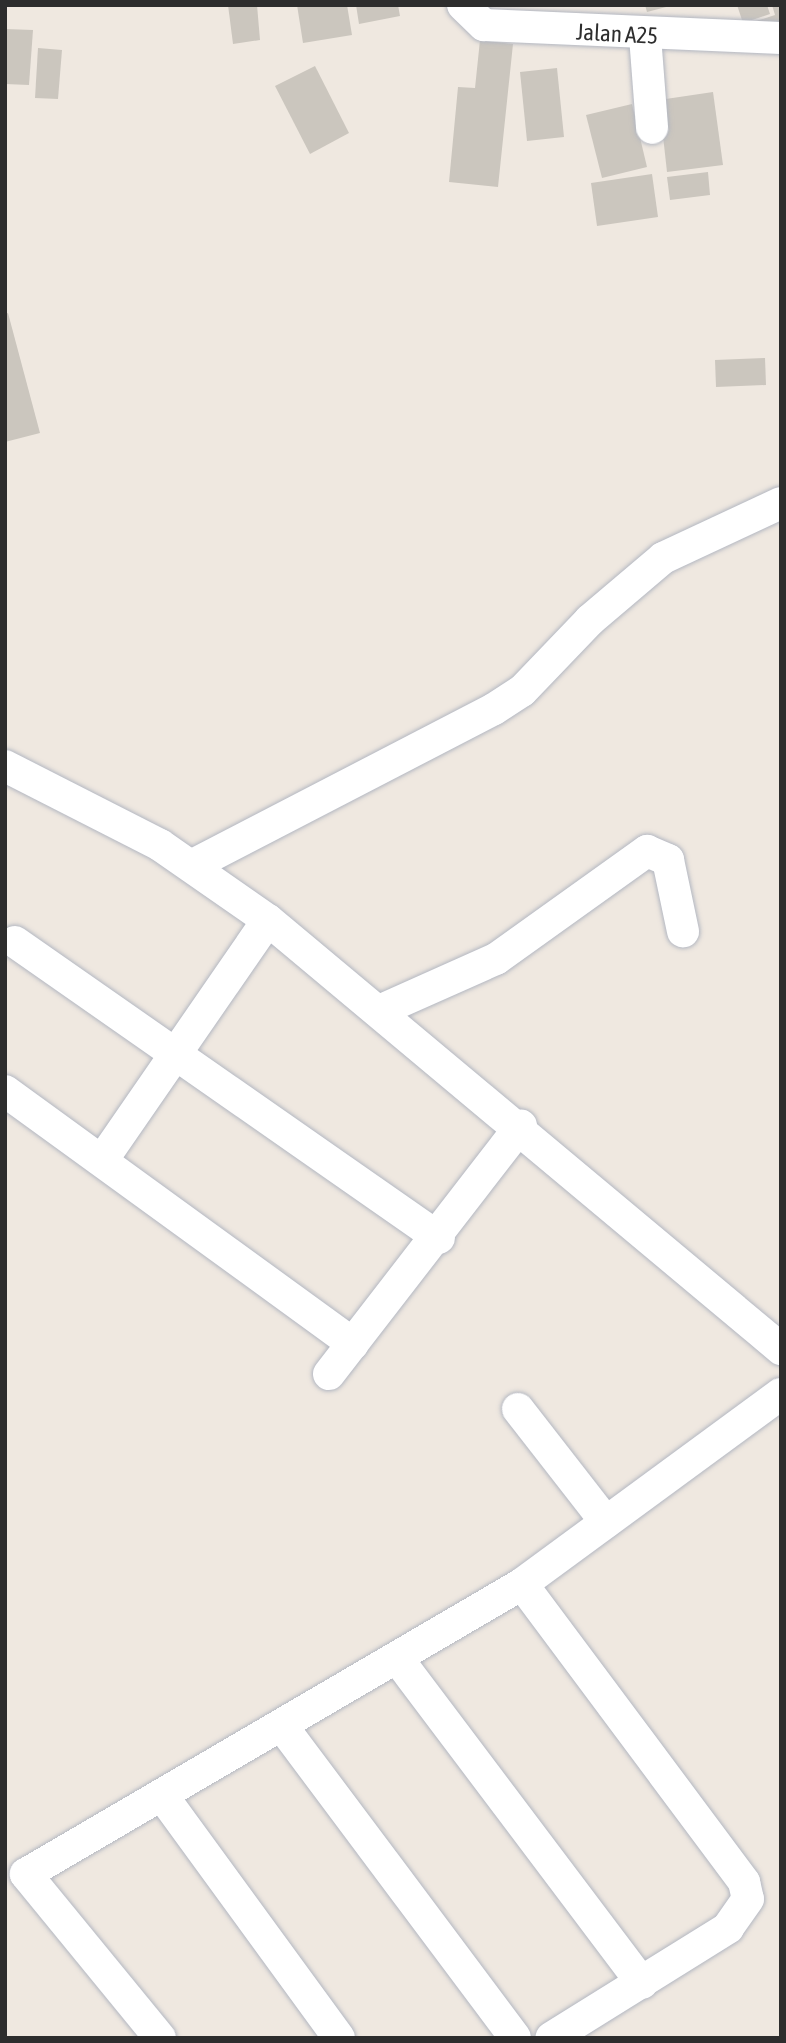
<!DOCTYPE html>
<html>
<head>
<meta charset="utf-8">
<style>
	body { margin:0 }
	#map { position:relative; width:786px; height:2043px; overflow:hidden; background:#efe8e0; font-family:"Asap Condensed",sans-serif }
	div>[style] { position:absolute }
	.building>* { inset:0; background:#cbc6be }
	.roads { filter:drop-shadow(0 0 2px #b3b7c1) drop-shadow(0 0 2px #b3b7c1) }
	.street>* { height:32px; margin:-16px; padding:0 16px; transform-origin:16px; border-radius:16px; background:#fff }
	span { translate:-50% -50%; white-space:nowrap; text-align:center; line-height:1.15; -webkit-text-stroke:5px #fff; paint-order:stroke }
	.street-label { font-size:23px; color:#2d2d2d }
	.frame { position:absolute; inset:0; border:7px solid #2d2d2d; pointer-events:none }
</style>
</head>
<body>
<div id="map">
	<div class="building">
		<div style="clip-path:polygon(228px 5px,257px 5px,260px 40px,233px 44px)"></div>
		<div style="clip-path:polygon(297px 5px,347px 5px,352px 35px,303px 43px)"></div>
		<div style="clip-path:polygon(356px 5px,398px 5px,400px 16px,359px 24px)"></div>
		<div style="clip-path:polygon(645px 5px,670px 5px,670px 6px,647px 12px)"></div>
		<div style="clip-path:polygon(737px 5px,767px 5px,770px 14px,743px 23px)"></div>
		<div style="clip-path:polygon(772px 5px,781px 5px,781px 30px,744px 25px,775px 15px)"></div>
		<div style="clip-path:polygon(5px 29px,33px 30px,29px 85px,5px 84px)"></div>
		<div style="clip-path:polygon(480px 40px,513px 44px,498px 187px,449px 182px,458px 87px,475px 88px)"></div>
		<div style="clip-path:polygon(38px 48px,62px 50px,58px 99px,35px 98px)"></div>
		<div style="clip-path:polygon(315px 66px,349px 133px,310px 154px,275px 86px)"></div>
		<div style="clip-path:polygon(557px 68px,564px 137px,527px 141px,520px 72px)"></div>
		<div style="clip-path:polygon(713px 92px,723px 165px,667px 172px,659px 100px)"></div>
		<div style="clip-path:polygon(632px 104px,647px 167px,602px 178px,586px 115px)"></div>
		<div style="clip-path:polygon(708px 172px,710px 195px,670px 200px,667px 177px)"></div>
		<div style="clip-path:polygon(652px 174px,658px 217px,597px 226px,591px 183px)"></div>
		<div style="clip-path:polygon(8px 313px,40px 433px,5px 442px,5px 314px)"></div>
		<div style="clip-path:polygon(765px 358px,766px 385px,716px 387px,715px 360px)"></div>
	</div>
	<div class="roads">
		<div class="street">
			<div style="left:463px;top:5px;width:29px;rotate:44deg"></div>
			<div style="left:484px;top:25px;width:297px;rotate:2.5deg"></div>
			<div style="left:645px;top:36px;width:92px;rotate:85.6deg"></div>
			<div style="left:5px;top:766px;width:174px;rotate:27deg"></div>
			<div style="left:160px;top:845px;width:131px;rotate:34.8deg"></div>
			<div style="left:268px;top:920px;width:669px;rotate:39.9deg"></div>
			<div style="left:193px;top:865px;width:339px;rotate:-27.4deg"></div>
			<div style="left:494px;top:709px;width:33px;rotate:-33deg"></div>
			<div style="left:522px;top:691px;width:98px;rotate:-46.2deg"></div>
			<div style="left:590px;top:620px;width:96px;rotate:-40.3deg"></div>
			<div style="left:663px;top:558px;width:130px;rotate:-25deg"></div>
			<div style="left:15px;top:942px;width:517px;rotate:34.92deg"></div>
			<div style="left:379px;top:1011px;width:128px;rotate:-24deg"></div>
			<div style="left:496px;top:959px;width:186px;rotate:-35.6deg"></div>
			<div style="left:647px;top:851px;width:23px;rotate:23deg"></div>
			<div style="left:668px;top:860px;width:73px;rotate:78.1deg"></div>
			<div style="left:5px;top:1091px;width:430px;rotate:36deg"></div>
			<div style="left:103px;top:1159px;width:290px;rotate:-55.4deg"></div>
			<div style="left:329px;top:1374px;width:314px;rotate:-52.3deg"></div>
			<div style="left:518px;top:1409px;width:143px;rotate:52.1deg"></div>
			<div style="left:522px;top:1584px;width:372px;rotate:53.3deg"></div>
			<div style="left:744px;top:1882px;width:17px;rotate:77deg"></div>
			<div style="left:748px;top:1899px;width:35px;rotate:125deg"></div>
			<div style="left:728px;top:1928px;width:208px;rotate:148.1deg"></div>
			<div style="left:397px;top:1658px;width:407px;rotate:53deg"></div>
			<div style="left:282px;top:1726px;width:389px;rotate:53.2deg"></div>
			<div style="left:164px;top:1798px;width:297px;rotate:53.9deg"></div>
			<div style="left:160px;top:2038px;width:212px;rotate:-129.3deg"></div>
			<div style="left:26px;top:1874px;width:575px;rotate:-30.31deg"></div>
			<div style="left:522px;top:1584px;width:321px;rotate:-36.3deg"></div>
		</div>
	</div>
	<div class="street-label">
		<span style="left:617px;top:34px;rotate:3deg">Jalan A25</span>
	</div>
	<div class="frame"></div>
</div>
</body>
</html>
